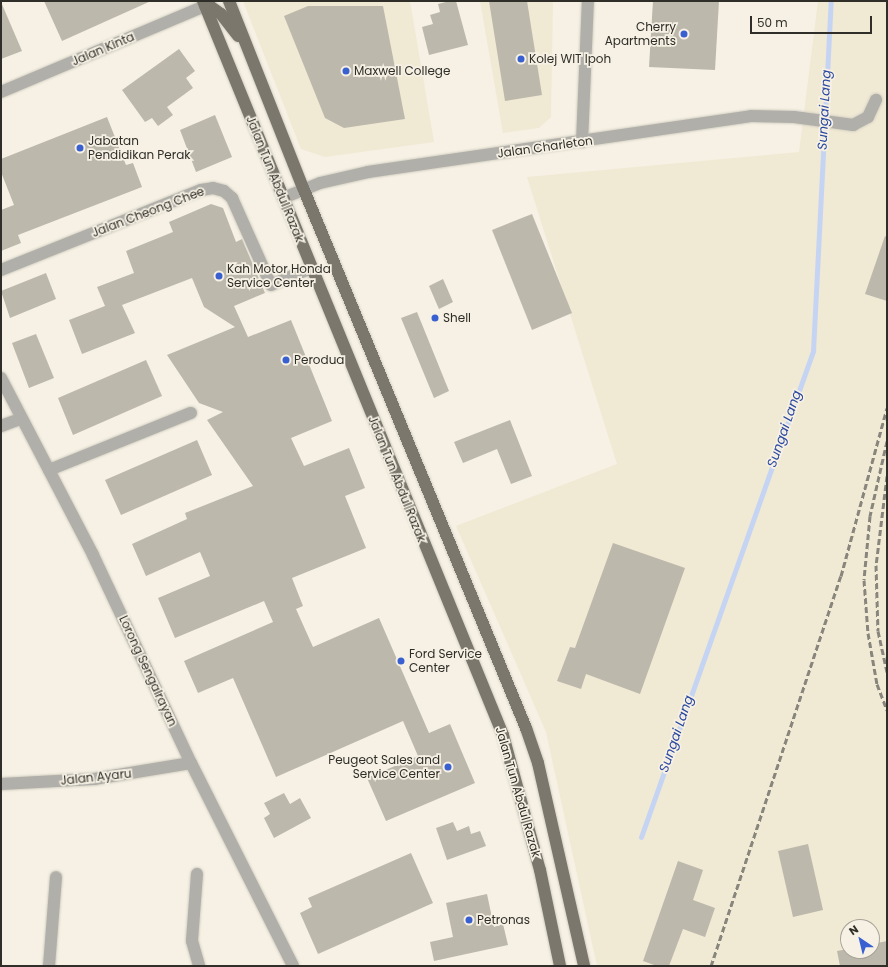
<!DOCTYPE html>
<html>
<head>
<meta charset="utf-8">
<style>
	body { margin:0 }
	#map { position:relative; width:888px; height:967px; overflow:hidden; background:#f6f1e4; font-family:Poppins,sans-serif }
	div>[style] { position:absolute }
	.built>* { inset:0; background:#f0e9d4 }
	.stream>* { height:5px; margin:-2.5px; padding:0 2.5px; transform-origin:2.5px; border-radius:2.5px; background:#c6d4f4 }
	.building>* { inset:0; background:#bcb8ab }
	.roads { filter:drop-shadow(0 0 1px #d2cec2) drop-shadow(0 0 1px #d2cec2) }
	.minor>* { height:12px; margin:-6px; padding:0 6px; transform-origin:6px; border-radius:6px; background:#b1afa9 }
	.major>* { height:12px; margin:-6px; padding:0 6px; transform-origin:6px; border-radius:6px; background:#7b776d }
	.rail>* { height:3px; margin-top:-1.5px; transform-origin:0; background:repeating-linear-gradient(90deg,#88857d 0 6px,transparent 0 9px) }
	.dots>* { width:11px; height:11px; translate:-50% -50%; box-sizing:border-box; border:2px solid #f6f1e4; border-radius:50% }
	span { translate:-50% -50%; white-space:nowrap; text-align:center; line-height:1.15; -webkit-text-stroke:3.5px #f6f1e4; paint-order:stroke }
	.poi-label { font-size:12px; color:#302e29 }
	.right { translate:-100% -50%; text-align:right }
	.left { translate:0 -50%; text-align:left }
	.street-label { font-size:12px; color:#302e29 }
	.water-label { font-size:13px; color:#2a48a0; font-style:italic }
	.frame { position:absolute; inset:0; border:2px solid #302e29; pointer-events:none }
	.north { position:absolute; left:840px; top:919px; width:40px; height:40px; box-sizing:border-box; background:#f6f1e4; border:1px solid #a7a399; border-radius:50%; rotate:325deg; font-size:11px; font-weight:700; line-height:16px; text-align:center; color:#302e29 }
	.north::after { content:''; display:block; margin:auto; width:14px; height:18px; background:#3960d1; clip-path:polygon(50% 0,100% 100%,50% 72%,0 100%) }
	.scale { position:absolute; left:750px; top:16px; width:122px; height:18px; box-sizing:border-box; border:2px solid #302e29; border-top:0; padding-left:5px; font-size:12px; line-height:14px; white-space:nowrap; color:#302e29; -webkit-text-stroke:3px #f6f1e4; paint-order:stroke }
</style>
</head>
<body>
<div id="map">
	<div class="built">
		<div style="clip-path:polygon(243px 1px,410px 1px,434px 142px,325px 157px,301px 149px)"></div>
		<div style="clip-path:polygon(480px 1px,553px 1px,551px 117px,539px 128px,503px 133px)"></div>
		<div style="clip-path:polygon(evenodd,818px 1px,887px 1px,887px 966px,597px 966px,546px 732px,456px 526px,617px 464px,527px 177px,799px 152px,818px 1px,848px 927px,872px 927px,872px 951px,848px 951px,848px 927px)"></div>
	</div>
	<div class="stream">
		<div style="left:641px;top:837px;width:516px;rotate:-70.51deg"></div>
		<div style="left:813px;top:351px;width:350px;rotate:-87.1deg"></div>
	</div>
	<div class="building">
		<div style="clip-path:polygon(44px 1px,151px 1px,62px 41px)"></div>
		<div style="clip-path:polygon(450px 1px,456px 1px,468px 45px,429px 55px,422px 27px,433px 24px,430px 15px,440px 12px,438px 4px)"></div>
		<div style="clip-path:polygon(489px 1px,527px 1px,542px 95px,505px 101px)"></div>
		<div style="clip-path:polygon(653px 1px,719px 1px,715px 70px,649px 67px)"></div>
		<div style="clip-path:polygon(1px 2px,22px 51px,1px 59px)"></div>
		<div style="clip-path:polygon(308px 6px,383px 6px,405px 119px,344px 128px,325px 118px,284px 16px)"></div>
		<div style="clip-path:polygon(179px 49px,195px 71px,186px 78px,193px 88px,167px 107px,173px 115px,158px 126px,152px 118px,145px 122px,122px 90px)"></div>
		<div style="clip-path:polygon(215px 115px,232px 157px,196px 172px,180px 130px)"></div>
		<div style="clip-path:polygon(107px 117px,126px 165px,133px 163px,142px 187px,18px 235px,21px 243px,1px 251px,1px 210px,14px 205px,1px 172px,1px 159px)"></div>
		<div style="clip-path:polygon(211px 204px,223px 208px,236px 242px,242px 239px,265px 293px,234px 306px,248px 337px,291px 320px,332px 421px,291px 438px,304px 466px,349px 448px,365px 488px,345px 496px,366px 548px,292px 578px,303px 606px,296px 609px,313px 647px,379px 618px,429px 733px,450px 724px,475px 783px,386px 821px,367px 778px,418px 756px,403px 721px,276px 777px,233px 678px,198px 693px,184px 661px,273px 622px,264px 601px,175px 638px,158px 598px,210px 576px,200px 552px,146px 576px,132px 544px,187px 519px,185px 513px,253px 486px,207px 420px,223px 412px,199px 403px,167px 355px,235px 327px,204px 307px,192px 278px,122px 305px,135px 333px,82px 354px,69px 320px,105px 306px,97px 287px,134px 273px,126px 251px,173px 232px,169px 222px)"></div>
		<div style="clip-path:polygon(532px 214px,572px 313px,532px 330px,492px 230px)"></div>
		<div style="clip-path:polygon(885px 236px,887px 237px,887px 301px,865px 294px)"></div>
		<div style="clip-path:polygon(46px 273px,56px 299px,10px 318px,1px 291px)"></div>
		<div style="clip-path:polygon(443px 279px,453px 302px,439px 309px,429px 286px)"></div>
		<div style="clip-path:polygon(417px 312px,449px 391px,434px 398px,401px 318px)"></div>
		<div style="clip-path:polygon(36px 334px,54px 378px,29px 388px,12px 343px)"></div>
		<div style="clip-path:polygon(146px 360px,162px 396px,73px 435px,58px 398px)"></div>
		<div style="clip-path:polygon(510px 420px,532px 476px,511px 484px,497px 449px,463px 463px,454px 442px)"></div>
		<div style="clip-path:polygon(197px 440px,212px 475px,121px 515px,105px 480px)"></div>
		<div style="clip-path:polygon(613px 543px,685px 568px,640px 694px,586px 674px,581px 689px,557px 681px,570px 647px,575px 648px)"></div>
		<div style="clip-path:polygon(284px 793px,290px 804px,300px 798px,311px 818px,274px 838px,264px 818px,270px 814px,264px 803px)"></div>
		<div style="clip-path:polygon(453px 822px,457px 831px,469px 826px,471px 834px,480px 831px,486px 846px,447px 860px,436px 828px)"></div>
		<div style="clip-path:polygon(808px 844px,823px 910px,793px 917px,778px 851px)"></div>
		<div style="clip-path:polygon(411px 853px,433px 903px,318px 954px,300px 913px,312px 907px,308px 898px)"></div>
		<div style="clip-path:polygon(678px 861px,703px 870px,693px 900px,715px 908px,705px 937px,683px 929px,669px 966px,657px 966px,643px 961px)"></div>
		<div style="clip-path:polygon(487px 894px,494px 927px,503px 924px,508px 945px,434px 961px,430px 942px,453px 937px,446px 903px)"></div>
		<div style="clip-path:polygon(887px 941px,887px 966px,840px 966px,837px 951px,848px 949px,848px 951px,872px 951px,872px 944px)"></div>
	</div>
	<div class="roads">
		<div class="minor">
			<div style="left:1px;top:92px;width:221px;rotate:-22.9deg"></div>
			<div style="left:582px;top:142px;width:141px;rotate:-87.6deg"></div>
			<div style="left:283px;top:198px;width:40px;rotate:-22deg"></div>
			<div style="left:320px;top:183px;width:49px;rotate:-12.9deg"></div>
			<div style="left:368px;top:172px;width:387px;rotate:-8.3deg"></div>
			<div style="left:751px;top:116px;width:43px;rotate:1.3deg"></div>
			<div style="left:794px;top:117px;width:60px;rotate:7.7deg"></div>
			<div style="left:853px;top:125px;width:17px;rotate:-28deg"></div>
			<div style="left:868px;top:117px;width:19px;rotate:-65deg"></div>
			<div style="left:1px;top:270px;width:215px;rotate:-21.8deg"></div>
			<div style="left:201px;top:190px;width:12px;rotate:-9deg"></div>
			<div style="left:213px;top:188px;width:11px;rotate:15deg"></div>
			<div style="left:224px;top:191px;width:11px;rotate:41deg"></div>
			<div style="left:232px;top:198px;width:95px;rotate:65.9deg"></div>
			<div style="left:271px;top:285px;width:43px;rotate:-23deg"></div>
			<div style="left:1px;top:378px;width:199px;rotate:62.5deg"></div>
			<div style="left:93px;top:555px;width:230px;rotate:64.8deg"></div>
			<div style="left:191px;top:763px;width:227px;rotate:63.3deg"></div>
			<div style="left:1px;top:426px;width:20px;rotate:-20deg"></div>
			<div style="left:49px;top:470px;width:153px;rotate:-21.9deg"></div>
			<div style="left:1px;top:784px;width:93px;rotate:-3.1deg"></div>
			<div style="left:94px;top:779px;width:98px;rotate:-9.4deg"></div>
			<div style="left:197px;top:874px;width:67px;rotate:94.3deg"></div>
			<div style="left:192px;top:941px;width:26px;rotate:74deg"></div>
			<div style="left:49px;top:966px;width:89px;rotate:-85.5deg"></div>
		</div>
		<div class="major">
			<div style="left:203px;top:1px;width:793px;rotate:67.77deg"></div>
			<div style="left:503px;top:735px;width:140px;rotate:74.7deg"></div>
			<div style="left:540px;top:870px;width:98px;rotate:78.2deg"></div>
			<div style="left:229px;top:1px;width:203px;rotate:68.4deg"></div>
			<div style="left:304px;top:190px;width:582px;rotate:67.58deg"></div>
			<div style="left:526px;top:728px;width:37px;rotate:71deg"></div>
			<div style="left:538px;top:763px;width:208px;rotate:77.2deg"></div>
			<div style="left:205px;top:6px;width:6px;rotate:9deg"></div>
			<div style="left:211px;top:7px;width:12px;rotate:35deg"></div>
			<div style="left:221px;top:14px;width:28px;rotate:52deg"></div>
		</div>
	</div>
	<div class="rail">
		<div style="left:887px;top:441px;width:77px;rotate:102.8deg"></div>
		<div style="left:870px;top:516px;width:64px;rotate:95.4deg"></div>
		<div style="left:864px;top:580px;width:53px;rotate:85.7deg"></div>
		<div style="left:868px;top:633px;width:52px;rotate:80deg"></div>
		<div style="left:877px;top:684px;width:28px;rotate:69deg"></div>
		<div style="left:887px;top:476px;width:90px;rotate:97deg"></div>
		<div style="left:876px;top:565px;width:66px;rotate:88.3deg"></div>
		<div style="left:878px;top:631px;width:42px;rotate:77.6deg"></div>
		<div style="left:711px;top:966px;width:411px;rotate:-71.6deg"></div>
		<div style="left:841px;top:576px;width:174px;rotate:-74.7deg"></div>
	</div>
	<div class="dots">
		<div style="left:684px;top:34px;background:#3960d1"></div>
		<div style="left:521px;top:59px;background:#3960d1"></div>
		<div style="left:346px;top:71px;background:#3960d1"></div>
		<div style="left:80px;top:148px;background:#3960d1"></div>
		<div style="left:219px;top:276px;background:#3960d1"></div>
		<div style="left:435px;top:318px;background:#3960d1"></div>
		<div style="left:286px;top:360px;background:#3960d1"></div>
		<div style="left:401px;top:661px;background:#3960d1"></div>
		<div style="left:448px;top:767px;background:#3960d1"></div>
		<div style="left:469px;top:920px;background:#3960d1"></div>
	</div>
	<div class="poi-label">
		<span class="right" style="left:676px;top:34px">Cherry<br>Apartments</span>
		<span class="left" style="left:529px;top:59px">Kolej WIT Ipoh</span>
		<span class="left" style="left:354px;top:71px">Maxwell College</span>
		<span class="left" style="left:88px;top:148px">Jabatan<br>Pendidikan Perak</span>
		<span class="left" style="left:227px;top:276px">Kah Motor Honda<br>Service Center</span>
		<span class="left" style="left:443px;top:318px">Shell</span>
		<span class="left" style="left:294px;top:360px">Perodua</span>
		<span class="left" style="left:409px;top:661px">Ford Service<br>Center</span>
		<span class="right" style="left:440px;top:767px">Peugeot Sales and<br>Service Center</span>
		<span class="left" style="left:477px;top:920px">Petronas</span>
	</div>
	<div class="street-label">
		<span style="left:103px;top:49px;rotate:-23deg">Jalan Kinta</span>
		<span style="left:545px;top:147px;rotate:-8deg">Jalan Charleton</span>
		<span style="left:275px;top:179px;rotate:68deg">Jalan Tun Abdul Razak</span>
		<span style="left:148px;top:212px;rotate:-21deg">Jalan Cheong Chee</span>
		<span style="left:397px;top:479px;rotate:68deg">Jalan Tun Abdul Razak</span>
		<span style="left:148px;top:671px;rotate:65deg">Lorong Sengalrayan</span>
		<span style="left:96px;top:777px;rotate:-6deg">Jalan Ayaru</span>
		<span style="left:518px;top:792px;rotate:74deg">Jalan Tun Abdul Razak</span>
	</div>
	<div class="water-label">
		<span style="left:825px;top:110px;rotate:-87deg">Sungai Lang</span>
		<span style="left:785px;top:429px;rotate:-71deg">Sungai Lang</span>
		<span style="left:677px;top:734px;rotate:-71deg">Sungai Lang</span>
	</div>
	<div class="frame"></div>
	<div class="north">N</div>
	<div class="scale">50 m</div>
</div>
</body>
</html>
